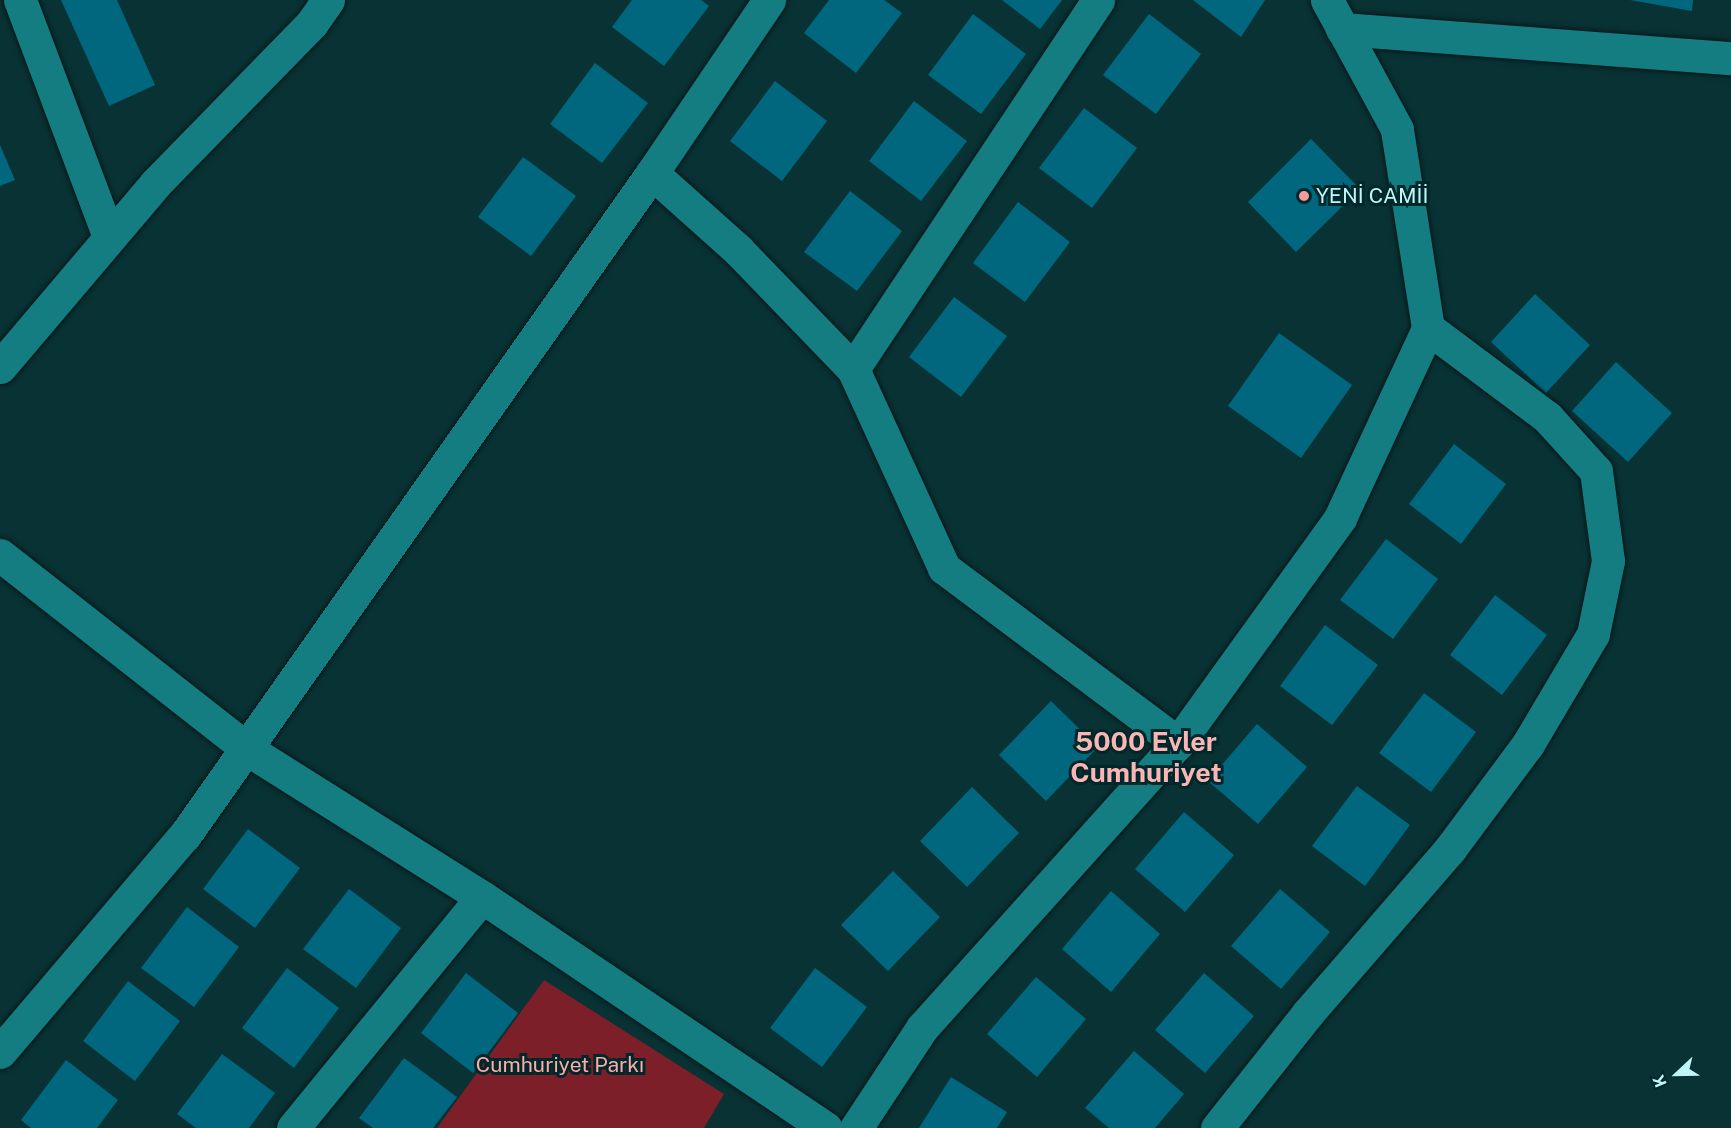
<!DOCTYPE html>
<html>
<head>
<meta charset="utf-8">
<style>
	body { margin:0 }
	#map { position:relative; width:1731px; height:1128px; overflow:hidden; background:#093234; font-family:"Public Sans",sans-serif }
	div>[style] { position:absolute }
	.green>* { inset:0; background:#7c1f28 }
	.building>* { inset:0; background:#00677e }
	.roads { filter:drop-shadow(0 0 2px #071718) drop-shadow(0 0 2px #071718) }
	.street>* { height:33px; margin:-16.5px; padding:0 16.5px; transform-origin:16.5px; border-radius:16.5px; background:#147d82 }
	.dots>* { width:16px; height:16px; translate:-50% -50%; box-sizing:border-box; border:3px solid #00282a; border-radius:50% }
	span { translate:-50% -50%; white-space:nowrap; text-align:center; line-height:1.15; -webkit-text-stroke:6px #00282a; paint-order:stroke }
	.poi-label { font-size:21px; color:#bff5f7 }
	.left { translate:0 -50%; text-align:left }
	.park-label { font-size:21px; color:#feaaa9 }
	.district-label { font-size:27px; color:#fab6b5; font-weight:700 }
	.north { position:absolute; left:1647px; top:1044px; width:60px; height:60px; -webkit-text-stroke:4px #00282a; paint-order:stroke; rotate:248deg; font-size:16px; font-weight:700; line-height:24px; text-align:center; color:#bff5f7 }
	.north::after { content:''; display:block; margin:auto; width:21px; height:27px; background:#bff5f7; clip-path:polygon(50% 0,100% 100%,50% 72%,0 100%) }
</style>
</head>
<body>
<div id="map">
	<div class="green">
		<div style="clip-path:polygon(544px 980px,724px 1094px,704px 1128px,437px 1128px)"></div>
	</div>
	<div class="building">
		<div style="clip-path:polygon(61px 0,117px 0,155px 85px,109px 106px)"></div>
		<div style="clip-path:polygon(632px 0,701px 0,709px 6px,664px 66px,612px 27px)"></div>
		<div style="clip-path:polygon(829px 0,884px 0,902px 13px,856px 73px,804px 33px)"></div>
		<div style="clip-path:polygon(1002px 0,1062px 0,1040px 29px)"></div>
		<div style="clip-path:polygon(1193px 0,1265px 0,1241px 37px)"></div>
		<div style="clip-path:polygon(1630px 0,1693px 0,1692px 11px)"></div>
		<div style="clip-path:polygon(973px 14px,1026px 54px,981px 114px,928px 75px)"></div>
		<div style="clip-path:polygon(1149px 14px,1201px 54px,1156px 114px,1103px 75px)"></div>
		<div style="clip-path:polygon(595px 63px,648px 103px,602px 163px,550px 124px)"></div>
		<div style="clip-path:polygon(775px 81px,827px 121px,782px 181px,730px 141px)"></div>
		<div style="clip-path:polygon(914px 101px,967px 141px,921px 201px,869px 161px)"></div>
		<div style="clip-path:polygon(1084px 108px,1137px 148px,1092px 208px,1039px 168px)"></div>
		<div style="clip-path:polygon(1311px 139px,1360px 189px,1296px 252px,1248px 202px)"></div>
		<div style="clip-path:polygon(0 145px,15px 180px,0 186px)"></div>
		<div style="clip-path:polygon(523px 157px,576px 196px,531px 256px,478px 217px)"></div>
		<div style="clip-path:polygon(850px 191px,902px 231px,857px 291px,804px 252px)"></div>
		<div style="clip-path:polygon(1018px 202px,1070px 242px,1025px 302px,973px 263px)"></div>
		<div style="clip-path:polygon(1535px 294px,1590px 345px,1546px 393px,1491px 342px)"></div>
		<div style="clip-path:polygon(954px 297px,1007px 336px,961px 397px,909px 357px)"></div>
		<div style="clip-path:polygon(1279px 333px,1352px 385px,1301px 458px,1228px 406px)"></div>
		<div style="clip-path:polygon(1616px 362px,1672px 413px,1628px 462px,1572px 411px)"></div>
		<div style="clip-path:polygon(1454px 444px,1506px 484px,1461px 544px,1409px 504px)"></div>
		<div style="clip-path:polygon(1386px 539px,1438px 579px,1393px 639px,1340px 600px)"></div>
		<div style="clip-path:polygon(1495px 595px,1547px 635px,1502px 695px,1450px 655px)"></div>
		<div style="clip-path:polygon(1325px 625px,1378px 665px,1332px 725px,1280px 686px)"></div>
		<div style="clip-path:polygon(1424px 693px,1476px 732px,1431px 792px,1379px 753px)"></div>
		<div style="clip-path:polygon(1051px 701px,1098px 747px,1046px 801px,999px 755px)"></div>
		<div style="clip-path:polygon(1257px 724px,1307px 767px,1258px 824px,1208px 781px)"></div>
		<div style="clip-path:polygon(1357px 786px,1410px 825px,1365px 886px,1312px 846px)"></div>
		<div style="clip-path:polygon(972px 787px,1019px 833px,967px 887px,920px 841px)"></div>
		<div style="clip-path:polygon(1184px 812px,1234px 855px,1185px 912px,1135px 869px)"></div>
		<div style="clip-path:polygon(248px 829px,300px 868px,255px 928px,203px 889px)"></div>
		<div style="clip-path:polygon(893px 871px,940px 917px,888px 971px,841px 925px)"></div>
		<div style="clip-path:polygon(349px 889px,401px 928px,356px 988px,303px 949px)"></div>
		<div style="clip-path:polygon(1280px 889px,1330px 932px,1281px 989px,1231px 946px)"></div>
		<div style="clip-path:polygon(1111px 891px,1160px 934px,1111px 992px,1062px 949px)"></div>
		<div style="clip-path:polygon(187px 907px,239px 947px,194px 1007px,141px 968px)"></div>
		<div style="clip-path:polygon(287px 968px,339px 1008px,294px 1068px,242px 1028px)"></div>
		<div style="clip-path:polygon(815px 968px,867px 1007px,822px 1067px,770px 1028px)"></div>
		<div style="clip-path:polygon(466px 973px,518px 1013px,473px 1073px,421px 1033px)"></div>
		<div style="clip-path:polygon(1204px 973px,1254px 1016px,1205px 1073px,1155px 1030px)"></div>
		<div style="clip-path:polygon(1036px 977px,1086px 1019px,1037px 1077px,987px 1034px)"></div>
		<div style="clip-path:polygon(128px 981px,180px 1021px,135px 1081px,83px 1041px)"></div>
		<div style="clip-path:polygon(1134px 1051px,1184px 1094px,1155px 1128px,1109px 1128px,1085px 1108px)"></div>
		<div style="clip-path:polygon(222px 1054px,275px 1093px,249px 1128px,196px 1128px,177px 1114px)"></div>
		<div style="clip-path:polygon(404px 1058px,457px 1097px,433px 1128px,373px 1128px,359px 1118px)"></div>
		<div style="clip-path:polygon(66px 1060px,118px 1100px,97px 1128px,31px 1128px,21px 1120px)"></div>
		<div style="clip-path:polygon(951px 1077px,1007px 1112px,997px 1128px,919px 1128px)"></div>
	</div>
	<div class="roads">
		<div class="street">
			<div style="left:20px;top:0;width:253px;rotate:69.4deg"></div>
			<div style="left:1342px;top:29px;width:390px;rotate:4.3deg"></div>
			<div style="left:652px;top:173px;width:115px;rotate:41.8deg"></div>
			<div style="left:738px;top:250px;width:165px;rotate:46deg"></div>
			<div style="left:853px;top:369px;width:219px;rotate:65.4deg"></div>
			<div style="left:944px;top:568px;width:292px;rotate:36.8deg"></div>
			<div style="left:0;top:367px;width:240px;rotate:-49.7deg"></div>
			<div style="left:155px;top:184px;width:225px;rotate:-45.7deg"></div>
			<div style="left:312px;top:23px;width:28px;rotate:-55deg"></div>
			<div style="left:853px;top:369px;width:443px;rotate:-56.4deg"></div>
			<div style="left:0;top:555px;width:314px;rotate:38.1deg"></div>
			<div style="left:247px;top:749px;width:278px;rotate:32.2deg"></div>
			<div style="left:482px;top:897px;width:414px;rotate:33.9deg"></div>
			<div style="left:0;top:1052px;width:285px;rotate:-49.6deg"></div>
			<div style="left:185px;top:835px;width:810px;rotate:-54.8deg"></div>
			<div style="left:652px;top:173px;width:209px;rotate:-55.9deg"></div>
			<div style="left:293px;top:1128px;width:298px;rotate:-50.7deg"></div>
			<div style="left:856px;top:1128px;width:120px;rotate:-56.6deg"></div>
			<div style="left:922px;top:1028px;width:383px;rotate:-48.1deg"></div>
			<div style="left:1178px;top:743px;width:277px;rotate:-54.2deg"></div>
			<div style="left:1340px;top:518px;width:209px;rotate:-65.1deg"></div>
			<div style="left:1428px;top:328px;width:201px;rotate:-98.9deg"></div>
			<div style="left:1397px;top:129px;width:147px;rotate:-118.5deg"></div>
			<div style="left:1217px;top:1128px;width:147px;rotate:-51.6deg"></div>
			<div style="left:1308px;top:1013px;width:217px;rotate:-49.1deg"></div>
			<div style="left:1450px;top:849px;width:131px;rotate:-53.4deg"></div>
			<div style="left:1528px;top:744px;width:128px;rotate:-59.4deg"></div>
			<div style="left:1593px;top:634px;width:75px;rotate:-78.4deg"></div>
			<div style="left:1608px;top:561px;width:91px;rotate:-97.6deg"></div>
			<div style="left:1596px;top:471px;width:73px;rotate:-132.2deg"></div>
			<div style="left:1547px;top:417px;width:149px;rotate:-143.2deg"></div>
		</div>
	</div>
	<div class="dots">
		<div style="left:1304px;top:196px;background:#f59b9b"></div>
	</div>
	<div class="poi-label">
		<span class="left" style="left:1316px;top:196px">YENİ CAMİİ</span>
	</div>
	<div class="park-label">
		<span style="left:560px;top:1065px">Cumhuriyet Parkı</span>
	</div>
	<div class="district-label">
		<span style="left:1146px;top:757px">5000 Evler<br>Cumhuriyet</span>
	</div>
	<div class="north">K</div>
</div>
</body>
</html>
